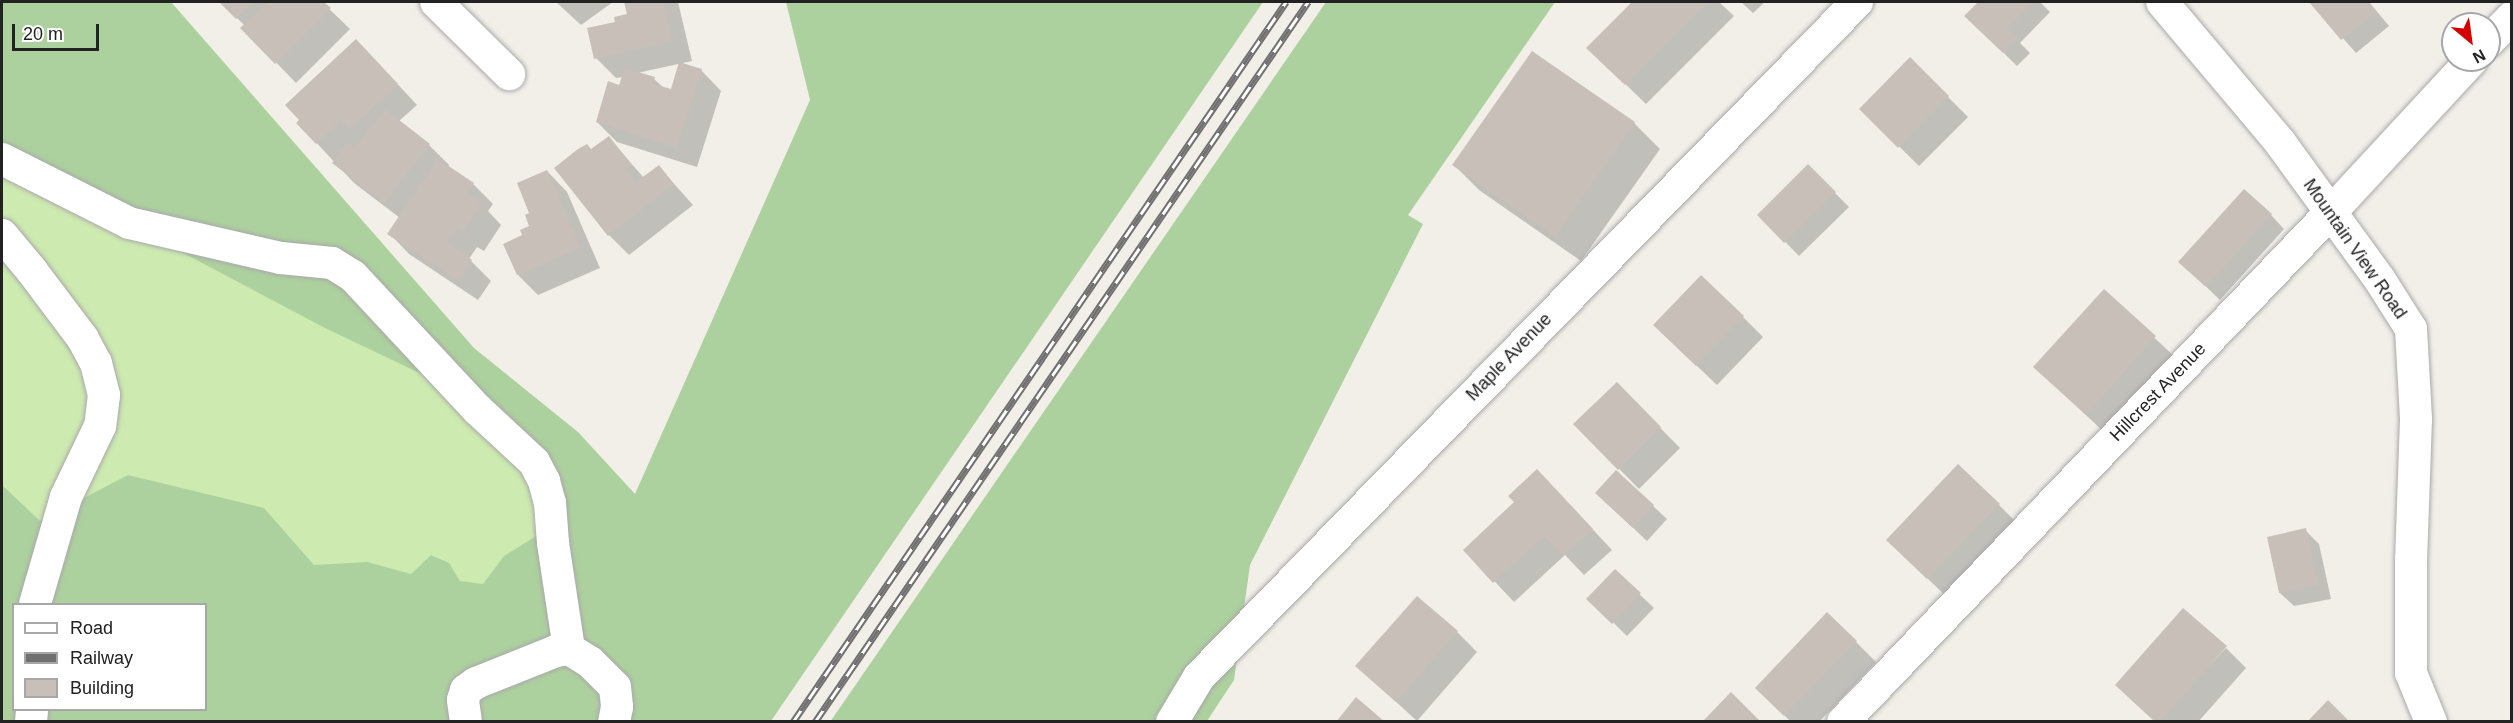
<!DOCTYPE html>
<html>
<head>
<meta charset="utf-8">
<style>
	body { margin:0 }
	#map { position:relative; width:2513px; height:723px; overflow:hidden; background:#f2efe9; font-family:Arial,sans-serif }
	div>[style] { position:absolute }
	.grass>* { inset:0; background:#cdebb0 }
	.forest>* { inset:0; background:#add19e }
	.shadow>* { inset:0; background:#0003 }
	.building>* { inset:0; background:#c7bfb8 }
	.roads { filter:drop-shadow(0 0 2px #a9a9a9) drop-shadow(0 0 2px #a9a9a9) }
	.minor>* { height:32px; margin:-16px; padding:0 16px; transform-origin:16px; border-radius:16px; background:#fff }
	.rail>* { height:7px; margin-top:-3.5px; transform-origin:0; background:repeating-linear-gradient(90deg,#fff 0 14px,#707070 0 28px); box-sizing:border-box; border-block:2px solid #707070 }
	span { translate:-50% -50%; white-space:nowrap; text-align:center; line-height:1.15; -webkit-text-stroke:4.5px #fff; paint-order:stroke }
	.street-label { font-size:18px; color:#222 }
	.frame { position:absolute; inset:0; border:3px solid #222; pointer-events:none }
	.legend { position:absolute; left:12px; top:603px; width:195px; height:108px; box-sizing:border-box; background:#fff; border:2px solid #a7a7a7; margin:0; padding:8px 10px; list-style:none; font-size:18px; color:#222 }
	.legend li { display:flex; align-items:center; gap:12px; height:30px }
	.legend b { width:30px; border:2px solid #a7a7a7 }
	.north { position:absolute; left:2441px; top:12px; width:60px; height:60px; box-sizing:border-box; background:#fff; border:2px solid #a7a7a7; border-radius:50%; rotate:151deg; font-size:16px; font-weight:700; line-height:24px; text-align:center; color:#222 }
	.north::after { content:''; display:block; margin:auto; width:21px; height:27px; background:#d40000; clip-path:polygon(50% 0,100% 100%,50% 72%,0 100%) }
	.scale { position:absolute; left:12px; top:24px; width:87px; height:27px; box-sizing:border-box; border:3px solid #222; border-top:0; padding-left:8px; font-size:18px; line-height:21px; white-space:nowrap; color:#222; -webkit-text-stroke:4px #fff; paint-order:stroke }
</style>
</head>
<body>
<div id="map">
	<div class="grass">
		<div style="clip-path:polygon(evenodd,2px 2px,149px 2px,695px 619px,626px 721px,2px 721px,2px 2px,14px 604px,206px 604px,206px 710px,14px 710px,14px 604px)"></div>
	</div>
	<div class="forest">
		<div style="clip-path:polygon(evenodd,2px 2px,171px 2px,474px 348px,578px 432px,635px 494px,810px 100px,786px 2px,1263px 2px,771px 721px,2px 721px,2px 485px,40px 521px,128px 475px,264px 508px,314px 565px,367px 562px,411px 574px,431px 555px,449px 563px,460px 581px,483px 584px,504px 556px,541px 533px,538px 490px,428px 377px,325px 328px,2px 157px,2px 2px,14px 604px,206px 604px,206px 710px,14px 710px,14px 604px)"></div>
		<div style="clip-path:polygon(1326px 2px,1555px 2px,1408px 215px,1423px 224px,1250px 565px,1234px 680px,1207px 721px,830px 722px)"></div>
	</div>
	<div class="shadow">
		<div style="clip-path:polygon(221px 2px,322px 2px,350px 29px,296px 83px,243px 28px,245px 26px)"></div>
		<div style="clip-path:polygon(556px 2px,613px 2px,581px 25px)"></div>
		<div style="clip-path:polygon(625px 2px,678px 2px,692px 61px,637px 73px,654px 79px,665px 89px,672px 91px,701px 70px,721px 91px,697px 167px,617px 142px,597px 122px,620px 87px,624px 77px,616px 78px,596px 58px,617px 23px,628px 15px)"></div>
		<div style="clip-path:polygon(1635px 2px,1719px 2px,1734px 16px,1646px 104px,1588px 48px)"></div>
		<div style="clip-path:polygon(1741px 2px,1765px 2px,1753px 13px)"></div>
		<div style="clip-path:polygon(1980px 2px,2040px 2px,2050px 12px,2020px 43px,2030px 53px,2017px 66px,1966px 16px)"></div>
		<div style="clip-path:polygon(2311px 2px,2369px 2px,2389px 26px,2356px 53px)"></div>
		<div style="clip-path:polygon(1532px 53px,1634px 123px,1660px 149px,1581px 261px,1479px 190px,1454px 165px)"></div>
		<div style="clip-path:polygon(1910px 59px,1968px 117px,1919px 166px,1861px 109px)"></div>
		<div style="clip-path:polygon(376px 61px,417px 105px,399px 121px,429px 145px,449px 165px,448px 167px,473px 184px,493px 204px,488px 211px,501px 225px,484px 251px,477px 247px,469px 259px,491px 281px,478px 300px,409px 254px,389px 233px,400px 218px,354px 183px,298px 123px)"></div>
		<div style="clip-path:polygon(609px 138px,644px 178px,659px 167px,693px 205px,629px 255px,609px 235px,591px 151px)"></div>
		<div style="clip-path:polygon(1808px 166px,1849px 207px,1799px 256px,1759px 215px)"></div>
		<div style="clip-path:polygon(547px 171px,567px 192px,600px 268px,538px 295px,518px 275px,524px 236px,531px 226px,531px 213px)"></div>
		<div style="clip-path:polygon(2271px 215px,2284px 229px,2220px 300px,2194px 275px)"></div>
		<div style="clip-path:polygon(2104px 291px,2175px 357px,2106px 434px,2035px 367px)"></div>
		<div style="clip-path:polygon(1743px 317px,1763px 337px,1717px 385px,1675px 345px)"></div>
		<div style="clip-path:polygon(1617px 384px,1680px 448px,1639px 489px,1575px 424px)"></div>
		<div style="clip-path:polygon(1557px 491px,1612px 550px,1584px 575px,1565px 555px,1514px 602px,1465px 550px,1516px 503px)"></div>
		<div style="clip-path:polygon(1999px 505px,2019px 525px,1948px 598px,1908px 560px)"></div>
		<div style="clip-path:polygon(1653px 506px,1667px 519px,1647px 541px,1611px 507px)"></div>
		<div style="clip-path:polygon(2305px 530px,2319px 544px,2331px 599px,2294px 606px,2280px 593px)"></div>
		<div style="clip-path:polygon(1615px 571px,1654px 608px,1627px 636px,1589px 599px)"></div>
		<div style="clip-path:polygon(1457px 632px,1477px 652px,1417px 721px,1357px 666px)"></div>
		<div style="clip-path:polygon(1856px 642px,1876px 662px,1819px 722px,1791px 722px,1757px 688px)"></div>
		<div style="clip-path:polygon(2226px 648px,2246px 668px,2198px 722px,2155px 722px)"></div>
	</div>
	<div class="building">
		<div style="clip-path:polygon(219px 2px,254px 2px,236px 19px)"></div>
		<div style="clip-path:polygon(268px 2px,324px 2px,331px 8px,275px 64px,240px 28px)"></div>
		<div style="clip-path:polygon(624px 2px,663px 2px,672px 41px,594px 59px,587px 28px,615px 22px,614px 17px,627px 14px)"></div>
		<div style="clip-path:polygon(1632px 2px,1708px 2px,1625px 85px,1586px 48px)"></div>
		<div style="clip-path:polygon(1978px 2px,2033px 2px,2007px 29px,2017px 38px,2003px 53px,1964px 16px)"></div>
		<div style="clip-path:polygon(2309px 2px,2368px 2px,2376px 12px,2341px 40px)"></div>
		<div style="clip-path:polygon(356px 39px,398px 84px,349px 130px,341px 121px,316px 144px,296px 123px,299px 120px,285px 105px)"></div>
		<div style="clip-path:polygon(1532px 51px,1635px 122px,1555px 237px,1452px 165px)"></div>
		<div style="clip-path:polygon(1910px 57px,1949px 96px,1898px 148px,1859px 109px)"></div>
		<div style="clip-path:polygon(679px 62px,702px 69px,677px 148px,596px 122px,608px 81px,619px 85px,625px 68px,655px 77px,653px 84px,671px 89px)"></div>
		<div style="clip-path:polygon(385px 109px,430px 144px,384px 203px,332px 163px,348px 142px,355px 147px)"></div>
		<div style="clip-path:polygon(609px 136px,631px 164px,626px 169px,636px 182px,659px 165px,674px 184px,608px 236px,554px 168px,578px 149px,587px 144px,591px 149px)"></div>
		<div style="clip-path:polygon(438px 159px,474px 183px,467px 193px,482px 204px,463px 232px,457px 228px,447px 242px,472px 260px,458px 281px,387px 234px)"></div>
		<div style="clip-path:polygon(1808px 164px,1836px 192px,1784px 243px,1757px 215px)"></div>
		<div style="clip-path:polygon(547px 170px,581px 248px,517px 275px,503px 244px,522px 235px,520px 230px,529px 226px,525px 215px,529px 213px,517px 183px)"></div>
		<div style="clip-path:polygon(2244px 189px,2272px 214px,2206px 287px,2178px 262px)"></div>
		<div style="clip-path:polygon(1701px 275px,1744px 316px,1696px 366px,1653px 325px)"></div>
		<div style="clip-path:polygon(2104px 289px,2156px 336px,2086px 415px,2033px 367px)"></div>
		<div style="clip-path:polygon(1617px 382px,1661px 427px,1618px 470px,1573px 424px)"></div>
		<div style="clip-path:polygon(1958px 464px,2000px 504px,1927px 579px,1886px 540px)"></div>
		<div style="clip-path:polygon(1537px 469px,1593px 529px,1563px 556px,1544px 536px,1493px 583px,1463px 550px,1514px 502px,1508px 496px)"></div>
		<div style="clip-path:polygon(1616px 470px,1654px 505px,1633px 528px,1595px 493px)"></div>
		<div style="clip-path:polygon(2306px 528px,2318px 585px,2279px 593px,2267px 537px)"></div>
		<div style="clip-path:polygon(1615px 569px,1641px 593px,1612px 624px,1586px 599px)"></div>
		<div style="clip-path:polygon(1417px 596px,1458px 631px,1396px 702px,1355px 666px)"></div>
		<div style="clip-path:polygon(2183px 608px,2227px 646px,2160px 722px,2155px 722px,2115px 685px)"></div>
		<div style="clip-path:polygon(1827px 612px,1857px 641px,1784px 716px,1755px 688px)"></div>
		<div style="clip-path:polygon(1731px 692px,1761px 722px,1702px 722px)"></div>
		<div style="clip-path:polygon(1356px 697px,1385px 722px,1336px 722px)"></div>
		<div style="clip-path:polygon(2328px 700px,2350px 722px,2307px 722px)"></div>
	</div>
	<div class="roads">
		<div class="minor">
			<div style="left:436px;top:2px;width:103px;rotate:44.6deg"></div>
			<div style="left:2162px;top:2px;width:182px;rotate:49.9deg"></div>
			<div style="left:2279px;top:141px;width:172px;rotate:54deg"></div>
			<div style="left:2380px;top:280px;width:58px;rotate:57.7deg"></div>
			<div style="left:2411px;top:329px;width:90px;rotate:86.8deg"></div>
			<div style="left:2416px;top:419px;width:140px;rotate:92deg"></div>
			<div style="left:2411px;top:559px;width:114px;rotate:90deg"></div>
			<div style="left:2411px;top:673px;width:53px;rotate:67.8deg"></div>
			<div style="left:2489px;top:41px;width:33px;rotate:-46deg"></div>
			<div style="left:2px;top:159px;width:142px;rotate:26.7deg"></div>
			<div style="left:129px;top:223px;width:156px;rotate:13deg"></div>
			<div style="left:281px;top:258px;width:51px;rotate:5.6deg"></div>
			<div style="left:332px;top:263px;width:25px;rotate:32deg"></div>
			<div style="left:353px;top:276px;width:182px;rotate:47deg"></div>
			<div style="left:477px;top:409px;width:78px;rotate:42.9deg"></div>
			<div style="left:534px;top:462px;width:21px;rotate:62deg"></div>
			<div style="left:544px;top:481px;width:23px;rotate:75deg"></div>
			<div style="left:550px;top:503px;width:40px;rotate:85.7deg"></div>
			<div style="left:553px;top:543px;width:107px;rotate:81.4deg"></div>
			<div style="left:2px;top:235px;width:47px;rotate:50.2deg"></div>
			<div style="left:32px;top:271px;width:85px;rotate:53.1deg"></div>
			<div style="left:83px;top:339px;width:27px;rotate:62deg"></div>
			<div style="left:96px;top:363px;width:33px;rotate:76deg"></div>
			<div style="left:104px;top:395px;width:31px;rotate:97deg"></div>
			<div style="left:100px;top:426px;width:79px;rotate:115.6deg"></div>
			<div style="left:66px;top:497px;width:111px;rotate:106.2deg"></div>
			<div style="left:31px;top:722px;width:12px;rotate:-85deg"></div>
			<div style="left:466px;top:722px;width:22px;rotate:-98deg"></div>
			<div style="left:463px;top:700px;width:10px;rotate:-73deg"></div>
			<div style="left:466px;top:690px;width:12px;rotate:-35deg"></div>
			<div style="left:476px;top:683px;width:86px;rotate:-21.8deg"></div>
			<div style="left:556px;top:651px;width:13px;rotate:-9deg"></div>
			<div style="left:569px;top:649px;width:25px;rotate:32deg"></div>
			<div style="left:590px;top:662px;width:35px;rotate:45deg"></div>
			<div style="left:615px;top:687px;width:20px;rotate:84deg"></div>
			<div style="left:617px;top:707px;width:15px;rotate:101deg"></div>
			<div style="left:1172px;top:722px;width:52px;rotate:-59deg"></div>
			<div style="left:1199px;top:677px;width:943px;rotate:-45.73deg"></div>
			<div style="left:1843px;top:722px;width:707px;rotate:-46.26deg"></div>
			<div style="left:2332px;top:211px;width:206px;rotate:-47.2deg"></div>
		</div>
	</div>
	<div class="rail">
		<div style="left:793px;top:722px;width:873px;rotate:-55.6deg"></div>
		<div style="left:815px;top:722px;width:873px;rotate:-55.6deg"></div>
	</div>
	<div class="street-label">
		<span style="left:2355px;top:249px;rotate:55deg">Mountain View Road</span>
		<span style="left:1509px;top:357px;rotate:-46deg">Maple Avenue</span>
		<span style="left:2158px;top:392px;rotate:-46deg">Hillcrest Avenue</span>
	</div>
	<div class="frame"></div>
	<ul class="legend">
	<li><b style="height:8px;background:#fff"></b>Road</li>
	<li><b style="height:8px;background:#707070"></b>Railway</li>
	<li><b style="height:16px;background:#c7bfb8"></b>Building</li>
	</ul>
	<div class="north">N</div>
	<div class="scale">20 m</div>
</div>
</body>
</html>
